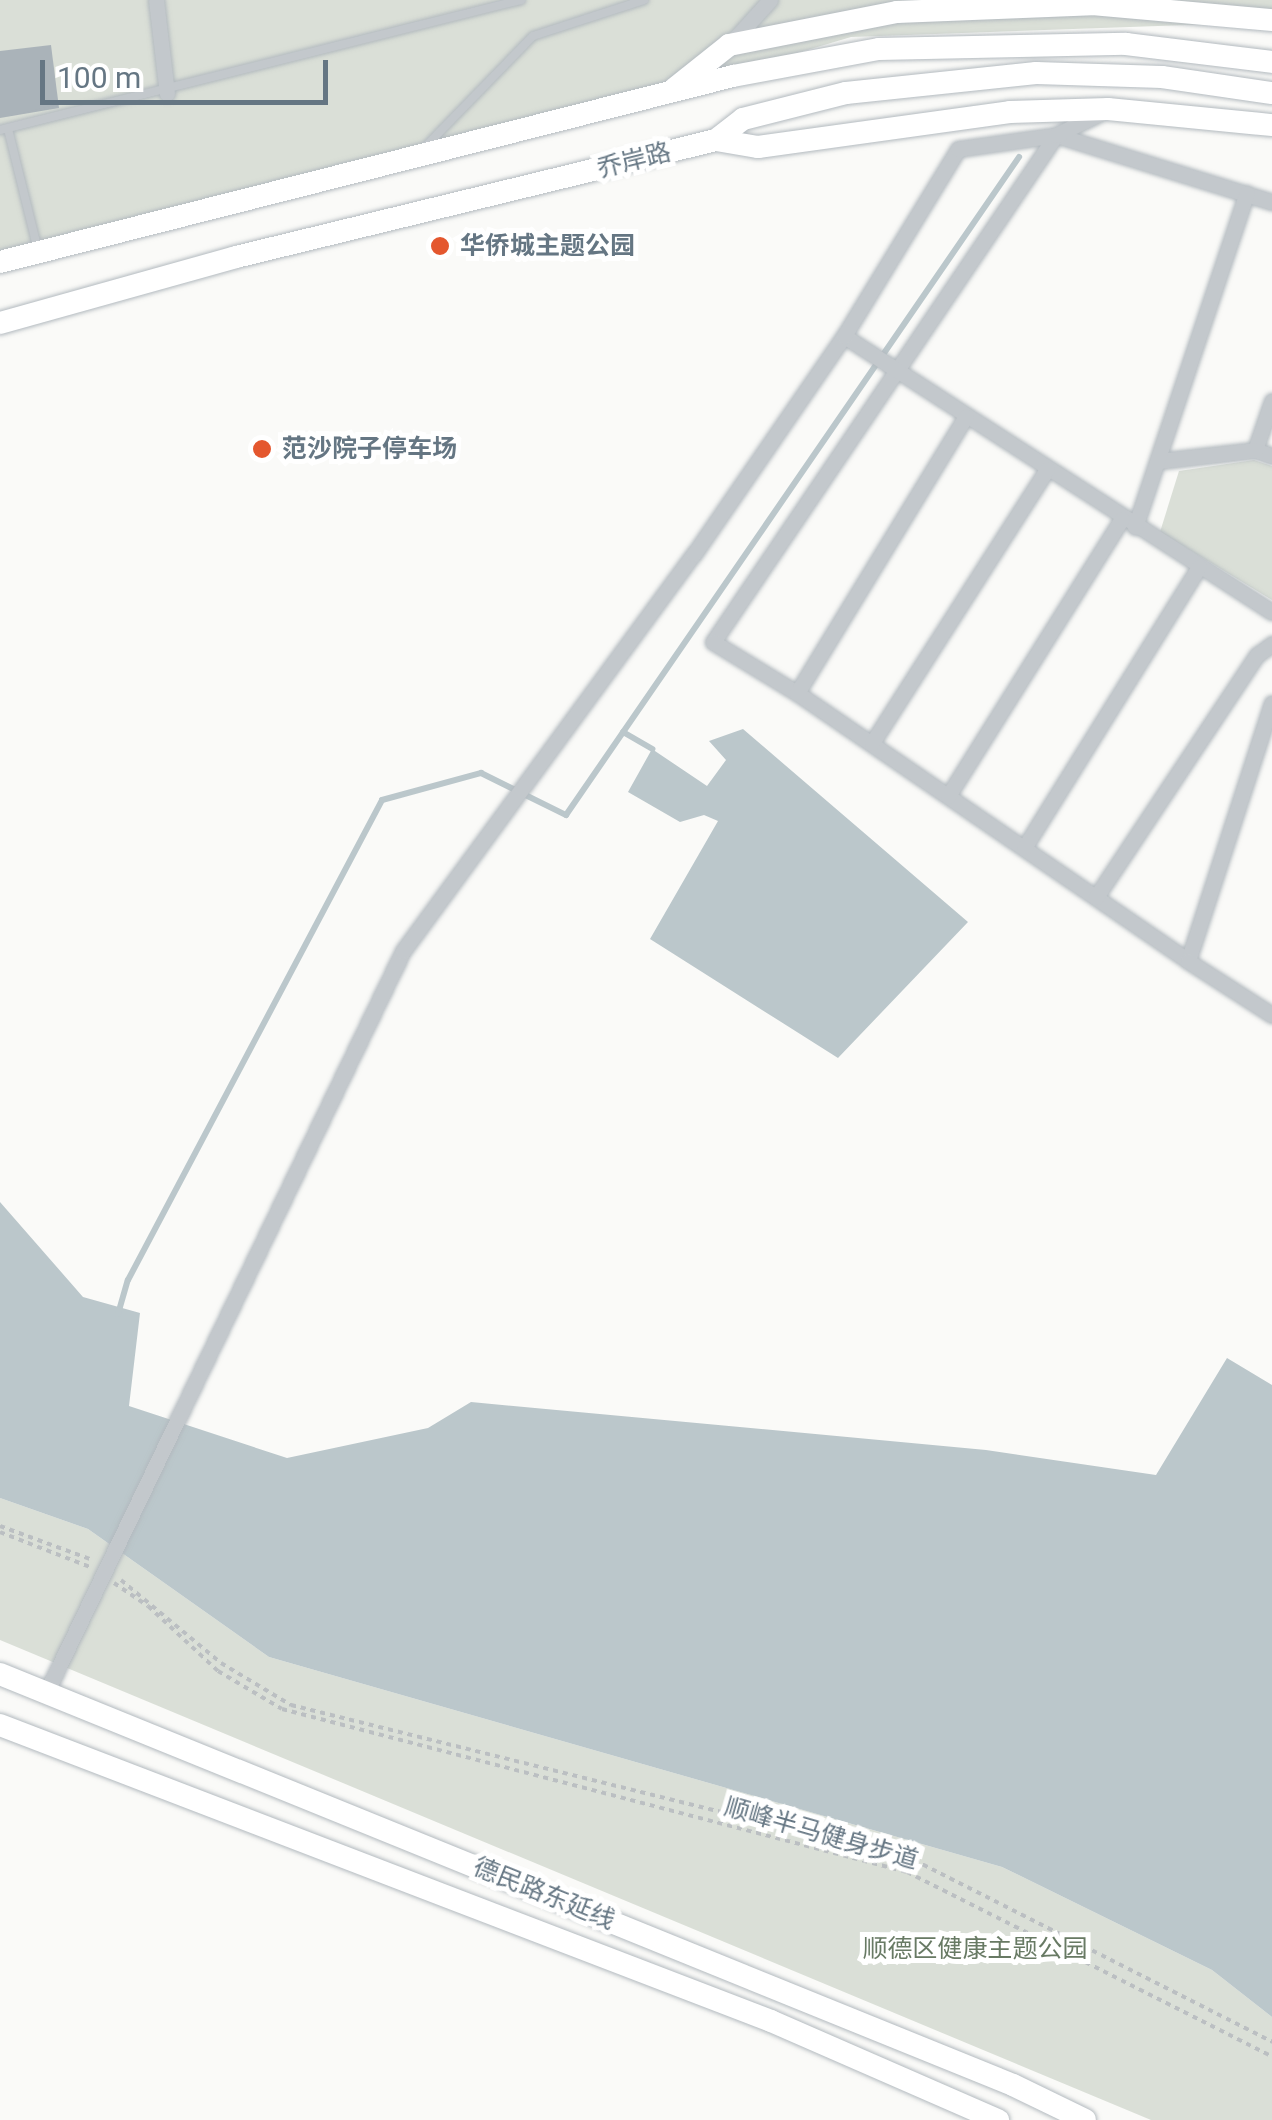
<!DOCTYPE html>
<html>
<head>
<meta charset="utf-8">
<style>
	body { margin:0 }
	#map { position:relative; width:1272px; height:2120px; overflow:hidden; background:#fafaf8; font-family:Roboto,"Noto Sans SC",sans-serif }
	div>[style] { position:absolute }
	.green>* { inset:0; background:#dadfd7 }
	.water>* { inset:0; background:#bbc7cb }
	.stream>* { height:6px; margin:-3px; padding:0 3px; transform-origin:3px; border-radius:3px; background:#bbc7cb }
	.building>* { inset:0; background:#aab3b9 }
	.path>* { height:4px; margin-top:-2px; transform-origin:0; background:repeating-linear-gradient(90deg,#bbbfc2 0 5px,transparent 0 10px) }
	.roads { filter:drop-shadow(0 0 2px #b3babf) drop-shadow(0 0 2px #b3babf) }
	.lane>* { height:8px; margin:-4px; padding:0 4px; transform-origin:4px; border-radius:4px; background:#c3c8cc }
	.street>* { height:15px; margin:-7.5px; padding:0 7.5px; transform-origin:7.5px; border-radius:7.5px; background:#c3c8cc }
	.secondary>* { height:22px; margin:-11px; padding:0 11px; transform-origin:11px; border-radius:11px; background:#fff }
	.dots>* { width:28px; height:28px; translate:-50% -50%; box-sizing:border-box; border:5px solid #fff; border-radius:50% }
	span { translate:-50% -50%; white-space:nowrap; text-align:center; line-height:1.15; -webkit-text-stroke:10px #fff; paint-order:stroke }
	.street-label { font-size:25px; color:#657683 }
	.poi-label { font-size:25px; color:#657683; font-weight:700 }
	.left { translate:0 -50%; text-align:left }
	.park-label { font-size:25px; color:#687a64 }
	.scale { position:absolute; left:40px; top:60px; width:288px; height:45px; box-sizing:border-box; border:5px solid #657683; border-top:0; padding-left:12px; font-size:30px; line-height:35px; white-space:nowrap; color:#657683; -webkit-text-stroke:8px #fff; paint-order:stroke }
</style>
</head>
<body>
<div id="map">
	<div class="green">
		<div style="clip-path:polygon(0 0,1272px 0,1272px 22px,851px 37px,619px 106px,0 258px)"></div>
		<div style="clip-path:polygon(1254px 460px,1272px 466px,1272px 600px,1160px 532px,1179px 471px)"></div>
		<div style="clip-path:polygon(0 1498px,88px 1529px,269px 1657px,1002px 1867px,1212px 1970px,1272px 2017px,1272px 2120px,1151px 2120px,0 1640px)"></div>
	</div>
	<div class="water">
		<div style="clip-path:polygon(743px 729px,968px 922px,838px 1058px,650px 939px,718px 821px,704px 815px,680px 822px,628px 792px,652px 749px,707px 786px,726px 760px,709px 741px)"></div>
		<div style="clip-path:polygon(0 1202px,83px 1297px,140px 1313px,129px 1406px,287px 1458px,428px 1428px,471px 1402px,986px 1450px,1156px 1475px,1227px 1358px,1272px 1385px,1272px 2017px,1212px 1970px,1002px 1867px,269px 1657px,88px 1529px,0 1498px)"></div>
	</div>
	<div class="stream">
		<div style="left:623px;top:732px;width:34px;rotate:30deg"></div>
		<div style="left:118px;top:1314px;width:35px;rotate:-74deg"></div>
		<div style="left:128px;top:1280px;width:543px;rotate:-62.11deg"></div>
		<div style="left:382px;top:800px;width:103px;rotate:-15.3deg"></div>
		<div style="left:481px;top:773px;width:95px;rotate:26.3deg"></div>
		<div style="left:566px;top:815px;width:799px;rotate:-55.45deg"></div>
	</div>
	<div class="building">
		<div style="clip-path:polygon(51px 45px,59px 108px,0 118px,0 51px)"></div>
	</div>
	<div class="path">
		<div style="left:0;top:1526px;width:99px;rotate:20.1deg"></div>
		<div style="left:0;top:1532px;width:97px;rotate:21.3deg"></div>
		<div style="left:121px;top:1580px;width:130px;rotate:39.7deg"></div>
		<div style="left:221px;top:1663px;width:82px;rotate:31deg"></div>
		<div style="left:291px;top:1705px;width:642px;rotate:13.97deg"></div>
		<div style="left:914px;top:1860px;width:402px;rotate:26.9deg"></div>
		<div style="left:114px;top:1583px;width:41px;rotate:34.1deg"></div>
		<div style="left:148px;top:1606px;width:96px;rotate:42.9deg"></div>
		<div style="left:218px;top:1671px;width:74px;rotate:30.7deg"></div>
		<div style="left:282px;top:1709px;width:646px;rotate:14.62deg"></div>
		<div style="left:907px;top:1872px;width:409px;rotate:26.8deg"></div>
	</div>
	<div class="roads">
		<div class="lane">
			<div style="left:8px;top:129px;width:125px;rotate:76.1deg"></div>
			<div style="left:0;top:130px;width:537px;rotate:-14.01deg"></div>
			<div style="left:425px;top:147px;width:155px;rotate:-45.8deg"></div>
			<div style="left:533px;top:36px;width:117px;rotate:-18deg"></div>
		</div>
		<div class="street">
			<div style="left:156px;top:0;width:94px;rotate:83.3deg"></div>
			<div style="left:729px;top:45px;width:61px;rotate:-47.7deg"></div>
			<div style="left:1272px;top:202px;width:226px;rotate:-162.8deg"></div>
			<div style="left:1056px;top:135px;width:612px;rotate:124.08deg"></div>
			<div style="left:713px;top:642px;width:98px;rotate:31.3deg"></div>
			<div style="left:797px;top:693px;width:474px;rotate:34.4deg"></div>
			<div style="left:1188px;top:961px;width:271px;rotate:-72deg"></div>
			<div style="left:844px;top:336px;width:509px;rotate:32.82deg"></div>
			<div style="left:1272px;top:401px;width:52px;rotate:109.1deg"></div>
			<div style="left:1255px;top:450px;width:18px;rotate:19deg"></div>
			<div style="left:1159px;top:461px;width:97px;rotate:-6.5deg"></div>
			<div style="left:1135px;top:527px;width:352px;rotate:-71.5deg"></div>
			<div style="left:797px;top:693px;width:324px;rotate:-58.6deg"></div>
			<div style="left:872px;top:743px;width:325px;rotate:-57.4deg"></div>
			<div style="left:948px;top:796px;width:327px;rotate:-57.9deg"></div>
			<div style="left:1024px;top:848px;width:331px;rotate:-58.1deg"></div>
			<div style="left:1096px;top:897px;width:291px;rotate:-56.4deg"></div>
			<div style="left:1257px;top:655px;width:19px;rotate:-36deg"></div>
			<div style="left:1188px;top:961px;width:100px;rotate:32.7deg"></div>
			<div style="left:47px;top:1691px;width:821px;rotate:-64.31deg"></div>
			<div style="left:403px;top:951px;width:492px;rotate:-53.8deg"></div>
			<div style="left:694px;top:554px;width:265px;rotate:-55.5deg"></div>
			<div style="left:844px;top:336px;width:219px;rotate:-58.6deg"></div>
			<div style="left:958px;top:149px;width:99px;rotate:-8.1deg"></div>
			<div style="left:1056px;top:135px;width:50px;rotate:-26.1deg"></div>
		</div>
		<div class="secondary">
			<div style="left:675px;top:88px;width:69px;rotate:-38.5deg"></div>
			<div style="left:729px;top:45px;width:171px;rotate:-11.1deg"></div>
			<div style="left:897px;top:12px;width:195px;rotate:-2.3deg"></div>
			<div style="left:1092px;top:4px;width:181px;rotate:5.1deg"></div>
			<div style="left:716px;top:140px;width:43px;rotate:9.5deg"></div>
			<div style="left:758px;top:147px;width:254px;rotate:-7.9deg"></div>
			<div style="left:1010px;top:112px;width:98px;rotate:-1.8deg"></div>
			<div style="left:1108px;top:109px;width:165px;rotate:5.6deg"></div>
			<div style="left:0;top:262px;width:756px;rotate:-14.24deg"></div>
			<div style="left:733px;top:76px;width:148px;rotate:-10.5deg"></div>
			<div style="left:879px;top:49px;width:247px;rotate:-1.2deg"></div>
			<div style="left:1126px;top:44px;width:147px;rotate:7deg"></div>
			<div style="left:0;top:323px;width:245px;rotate:-15.6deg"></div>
			<div style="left:236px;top:257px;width:494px;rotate:-13.7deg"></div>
			<div style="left:716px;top:140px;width:34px;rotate:-38deg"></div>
			<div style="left:743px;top:119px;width:106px;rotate:-14.2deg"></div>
			<div style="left:846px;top:93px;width:191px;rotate:-6deg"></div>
			<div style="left:1036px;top:73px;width:126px;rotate:1.8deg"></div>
			<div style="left:1162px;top:77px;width:111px;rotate:8.3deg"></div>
			<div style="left:0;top:1674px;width:1093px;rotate:22.08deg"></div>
			<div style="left:1013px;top:2085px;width:80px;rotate:25.9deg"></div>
			<div style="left:0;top:1725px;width:826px;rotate:21deg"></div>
			<div style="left:771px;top:2021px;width:248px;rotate:23.6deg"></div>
		</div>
	</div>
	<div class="dots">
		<div style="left:440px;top:246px;background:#e4572e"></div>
		<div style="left:262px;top:449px;background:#e4572e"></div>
	</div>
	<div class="street-label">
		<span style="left:634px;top:161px;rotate:-14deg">乔岸路</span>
		<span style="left:821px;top:1834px;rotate:16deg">顺峰半马健身步道</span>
		<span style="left:544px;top:1894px;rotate:22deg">德民路东延线</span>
	</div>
	<div class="poi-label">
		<span class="left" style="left:460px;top:246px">华侨城主题公园</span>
		<span class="left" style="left:282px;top:449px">范沙院子停车场</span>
	</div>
	<div class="park-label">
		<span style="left:975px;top:1949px">顺德区健康主题公园</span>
	</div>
	<div class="scale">100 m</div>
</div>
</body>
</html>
